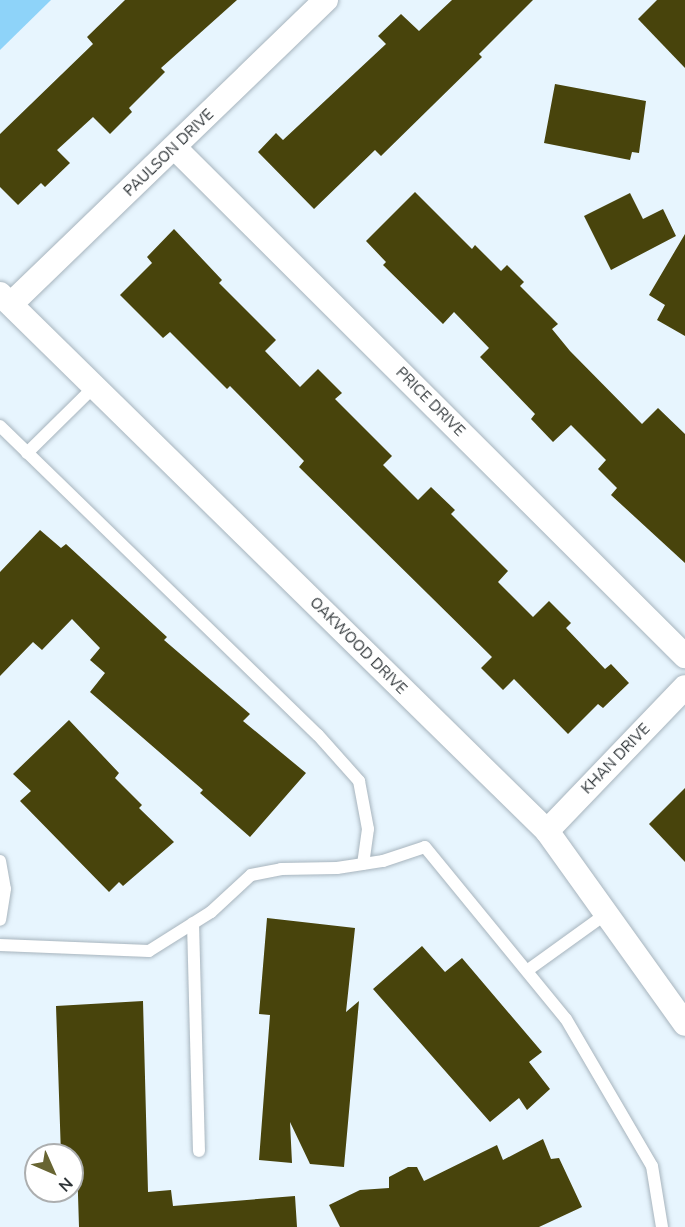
<!DOCTYPE html>
<html>
<head>
<meta charset="utf-8">
<style>
	body { margin:0 }
	#map { position:relative; width:685px; height:1227px; overflow:hidden; background:#e7f5fe; font-family:"Nunito Sans",sans-serif }
	div>[style] { position:absolute }
	.green>* { inset:0; background:#8ed3f9 }
	.building>* { inset:0; background:#48440c }
	.roads { filter:drop-shadow(0 0 2px #a7b4bd) drop-shadow(0 0 2px #a7b4bd) }
	.service>* { height:12px; margin:-6px; padding:0 6px; transform-origin:6px; border-radius:6px; background:#fff }
	.minor>* { height:24px; margin:-12px; padding:0 12px; transform-origin:12px; border-radius:12px; background:#fff }
	span { translate:-50% -50%; white-space:nowrap; text-align:center; line-height:1.15; -webkit-text-stroke:6px #fff; paint-order:stroke }
	.street-label { font-size:15px; color:#2f3538 }
	.north { position:absolute; left:24px; top:1143px; width:60px; height:60px; box-sizing:border-box; background:#fff; border:2px solid #acaeaf; border-radius:50%; rotate:135deg; font-size:16px; font-weight:700; line-height:24px; text-align:center; color:#2f3538 }
	.north::after { content:''; display:block; margin:auto; width:21px; height:27px; background:#686532; clip-path:polygon(50% 0,100% 100%,50% 72%,0 100%) }
</style>
</head>
<body>
<div id="map">
	<div class="green">
		<div style="clip-path:polygon(0 0,51px 0,0 50px)"></div>
	</div>
	<div class="building">
		<div style="clip-path:polygon(125px 0,237px 0,161px 68px,165px 72px,129px 108px,132px 112px,110px 134px,93px 117px,57px 150px,70px 163px,45px 187px,41px 183px,18px 205px,0 187px,0 134px,93px 44px,87px 37px)"></div>
		<div style="clip-path:polygon(452px 0,533px 0,479px 54px,482px 57px,381px 156px,375px 150px,314px 209px,258px 152px,276px 133px,283px 140px,386px 44px,378px 36px,401px 14px,419px 31px)"></div>
		<div style="clip-path:polygon(657px 0,685px 0,685px 68px,638px 19px)"></div>
		<div style="clip-path:polygon(555px 84px,646px 101px,639px 153px,632px 152px,630px 160px,544px 143px)"></div>
		<div style="clip-path:polygon(415px 192px,472px 249px,475px 245px,501px 271px,507px 265px,524px 282px,520px 286px,558px 324px,552px 329px,570px 351px,642px 424px,658px 408px,685px 434px,685px 563px,611px 495px,617px 488px,598px 469px,606px 460px,571px 425px,553px 442px,531px 419px,535px 414px,480px 357px,489px 348px,454px 312px,443px 324px,383px 265px,386px 262px,366px 241px)"></div>
		<div style="clip-path:polygon(630px 193px,643px 219px,663px 209px,676px 236px,611px 270px,584px 216px)"></div>
		<div style="clip-path:polygon(174px 229px,222px 280px,219px 283px,276px 340px,265px 351px,300px 387px,318px 369px,342px 393px,335px 399px,392px 456px,383px 465px,418px 500px,431px 487px,455px 510px,451px 514px,508px 571px,498px 582px,533px 617px,549px 601px,571px 623px,566px 628px,605px 669px,611px 664px,629px 683px,603px 708px,598px 704px,568px 734px,514px 679px,503px 690px,481px 668px,492px 657px,299px 467px,304px 461px,230px 386px,227px 389px,170px 332px,163px 338px,120px 295px,152px 263px,147px 257px)"></div>
		<div style="clip-path:polygon(685px 234px,685px 336px,657px 320px,665px 305px,649px 295px)"></div>
		<div style="clip-path:polygon(40px 530px,61px 548px,66px 544px,167px 637px,164px 640px,250px 714px,243px 721px,306px 773px,250px 837px,200px 793px,203px 790px,90px 692px,105px 673px,90px 660px,100px 648px,72px 619px,42px 650px,33px 642px,0 676px,0 572px)"></div>
		<div style="clip-path:polygon(69px 720px,119px 773px,115px 778px,142px 805px,139px 808px,174px 842px,123px 886px,119px 882px,109px 892px,20px 801px,31px 791px,13px 774px)"></div>
		<div style="clip-path:polygon(685px 788px,685px 862px,649px 824px)"></div>
		<div style="clip-path:polygon(267px 918px,355px 928px,346px 1012px,359px 1001px,344px 1167px,310px 1164px,290px 1122px,292px 1163px,259px 1160px,270px 1015px,259px 1014px)"></div>
		<div style="clip-path:polygon(422px 946px,445px 972px,462px 958px,542px 1052px,529px 1062px,550px 1089px,527px 1110px,519px 1098px,490px 1122px,373px 989px)"></div>
		<div style="clip-path:polygon(143px 1001px,148px 1192px,171px 1190px,173px 1206px,295px 1196px,297px 1227px,79px 1227px,77px 1163px,72px 1163px,72px 1155px,61px 1155px,56px 1006px)"></div>
		<div style="clip-path:polygon(543px 1139px,551px 1159px,559px 1158px,582px 1207px,539px 1227px,340px 1227px,329px 1205px,360px 1190px,389px 1188px,389px 1177px,408px 1167px,417px 1167px,424px 1181px,497px 1145px,503px 1160px)"></div>
	</div>
	<div class="roads">
		<div class="service">
			<div style="left:0;top:426px;width:443px;rotate:44.2deg"></div>
			<div style="left:318px;top:735px;width:62px;rotate:48.3deg"></div>
			<div style="left:359px;top:781px;width:49px;rotate:79.4deg"></div>
			<div style="left:368px;top:829px;width:35px;rotate:98deg"></div>
			<div style="left:27px;top:453px;width:95px;rotate:-44.6deg"></div>
			<div style="left:0;top:861px;width:28px;rotate:80deg"></div>
			<div style="left:5px;top:889px;width:31px;rotate:99deg"></div>
			<div style="left:193px;top:923px;width:228px;rotate:88.5deg"></div>
			<div style="left:0;top:945px;width:149px;rotate:2.3deg"></div>
			<div style="left:149px;top:951px;width:73px;rotate:-32.2deg"></div>
			<div style="left:211px;top:912px;width:54px;rotate:-42.8deg"></div>
			<div style="left:251px;top:875px;width:31px;rotate:-11deg"></div>
			<div style="left:281px;top:869px;width:56px;rotate:-1deg"></div>
			<div style="left:337px;top:868px;width:47px;rotate:-8.7deg"></div>
			<div style="left:383px;top:861px;width:44px;rotate:-18.4deg"></div>
			<div style="left:425px;top:847px;width:222px;rotate:50.7deg"></div>
			<div style="left:566px;top:1019px;width:170px;rotate:59.7deg"></div>
			<div style="left:652px;top:1166px;width:62px;rotate:80.7deg"></div>
			<div style="left:528px;top:970px;width:97px;rotate:-35.8deg"></div>
		</div>
		<div class="minor">
			<div style="left:175px;top:148px;width:720px;rotate:44.89deg"></div>
			<div style="left:0;top:294px;width:767px;rotate:44.47deg"></div>
			<div style="left:547px;top:831px;width:237px;rotate:54.4deg"></div>
			<div style="left:11px;top:304px;width:438px;rotate:-44deg"></div>
			<div style="left:547px;top:831px;width:199px;rotate:-46.2deg"></div>
		</div>
	</div>
	<div class="street-label">
		<span style="left:169px;top:153px;rotate:-44deg">PAULSON DRIVE</span>
		<span style="left:430px;top:402px;rotate:45deg">PRICE DRIVE</span>
		<span style="left:358px;top:646px;rotate:45deg">OAKWOOD DRIVE</span>
		<span style="left:616px;top:759px;rotate:-46deg">KHAN DRIVE</span>
	</div>
	<div class="north">N</div>
</div>
</body>
</html>
